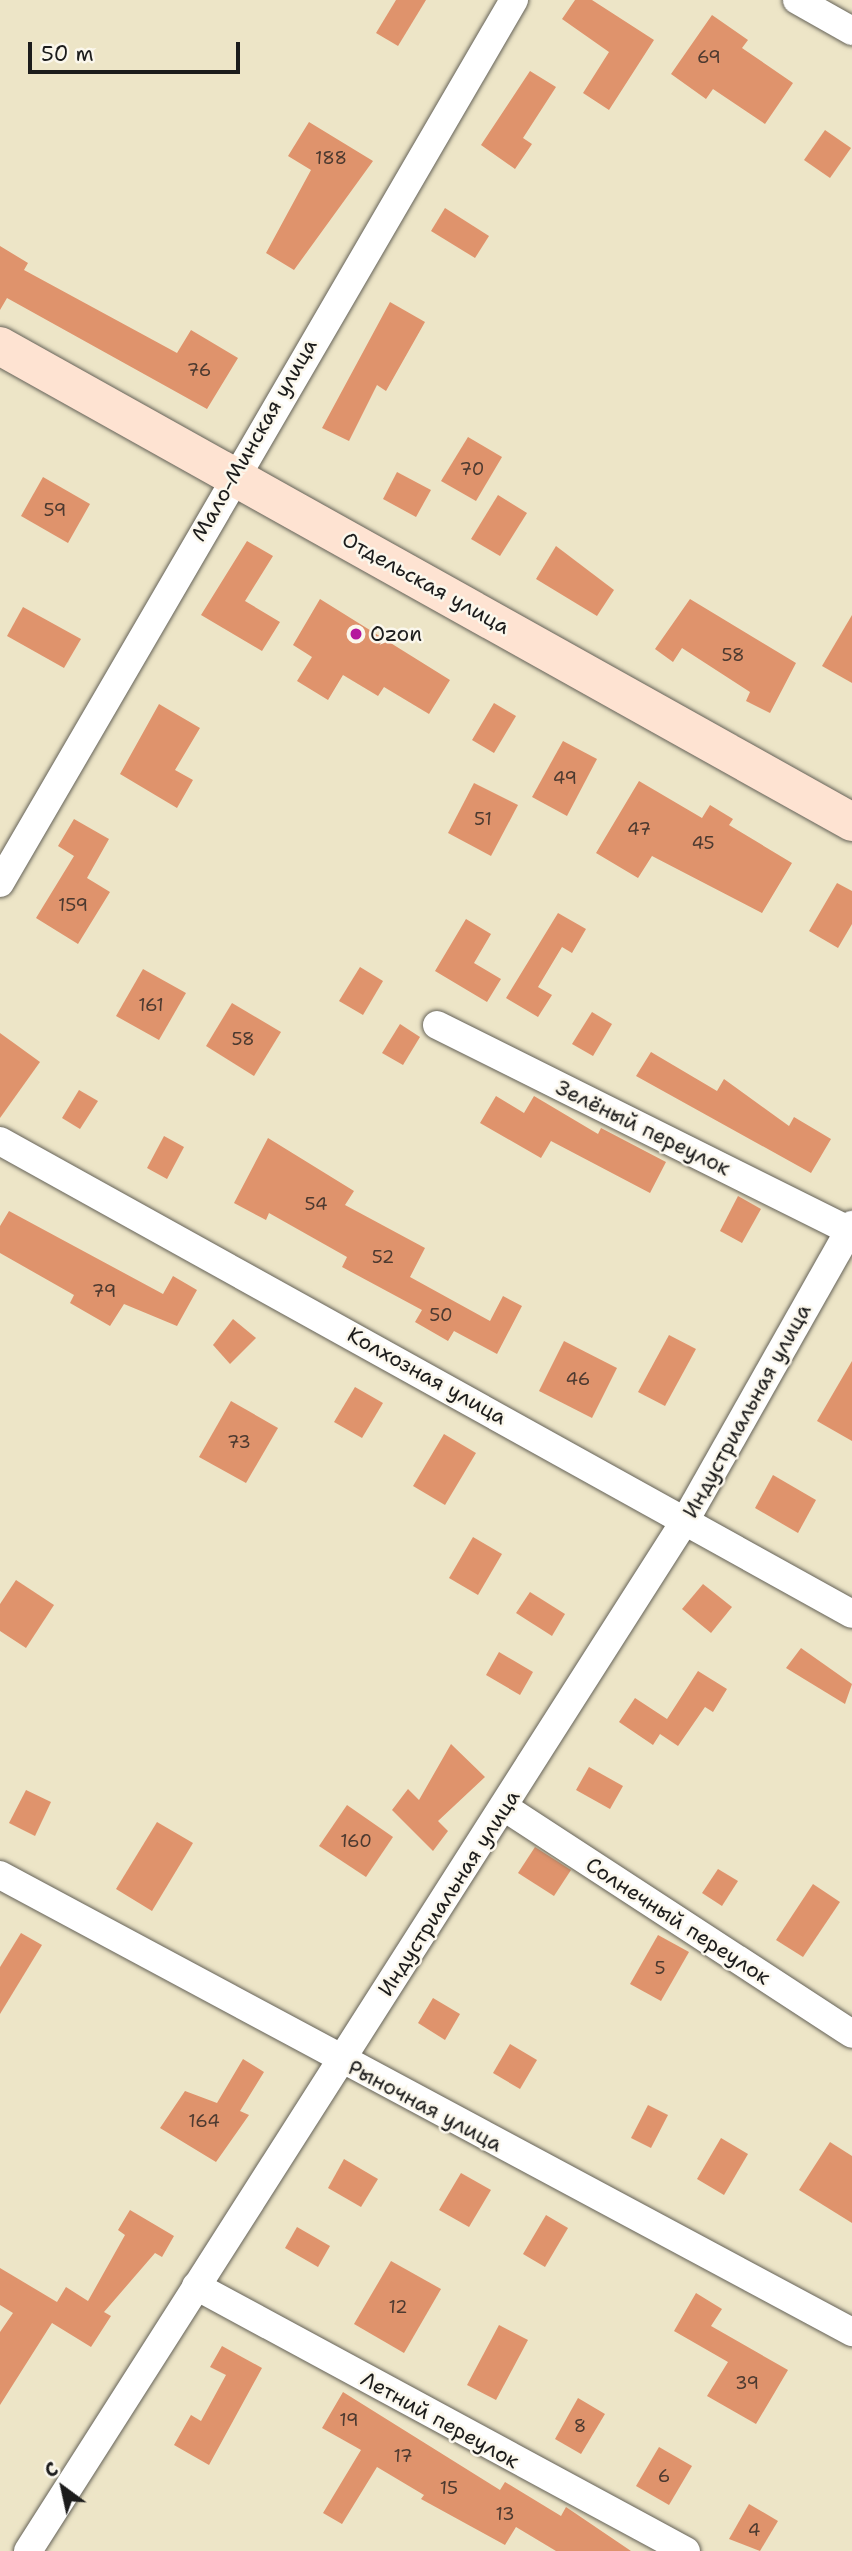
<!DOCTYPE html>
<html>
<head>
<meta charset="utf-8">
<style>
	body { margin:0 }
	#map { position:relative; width:852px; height:2551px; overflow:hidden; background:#ede5c7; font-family:"Shantell Sans",sans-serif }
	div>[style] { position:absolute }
	.building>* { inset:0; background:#df936c }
	.roads { filter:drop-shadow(0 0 2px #656258) drop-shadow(0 0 2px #656258) }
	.street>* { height:28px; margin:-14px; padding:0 14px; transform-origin:14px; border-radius:14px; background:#fff }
	.secondary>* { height:38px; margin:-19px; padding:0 19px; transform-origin:19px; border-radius:19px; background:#fee3d2 }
	.dots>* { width:19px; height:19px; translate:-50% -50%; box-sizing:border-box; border:4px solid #fbf7ec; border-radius:50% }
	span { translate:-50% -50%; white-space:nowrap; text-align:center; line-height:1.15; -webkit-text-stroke:5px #fbf7ec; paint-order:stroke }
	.number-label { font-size:18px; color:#4d3a30 }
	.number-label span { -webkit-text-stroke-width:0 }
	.street-label { font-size:21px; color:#1c1c1c }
	.poi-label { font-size:21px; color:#1c1c1c }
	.left { translate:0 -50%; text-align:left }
	.north { position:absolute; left:28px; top:2453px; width:70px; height:70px; -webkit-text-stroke:5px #fbf7ec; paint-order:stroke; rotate:327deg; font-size:19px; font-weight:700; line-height:28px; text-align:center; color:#1c1c1c }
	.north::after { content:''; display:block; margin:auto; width:24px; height:32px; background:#1c1c1c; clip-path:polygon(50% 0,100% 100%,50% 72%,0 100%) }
	.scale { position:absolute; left:28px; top:42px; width:212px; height:32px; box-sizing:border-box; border:4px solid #1c1c1c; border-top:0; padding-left:9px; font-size:21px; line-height:24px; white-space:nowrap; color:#1c1c1c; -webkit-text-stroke:5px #fbf7ec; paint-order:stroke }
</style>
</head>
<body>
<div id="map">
	<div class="building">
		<div style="clip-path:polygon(396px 0,426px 0,398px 46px,376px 33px)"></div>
		<div style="clip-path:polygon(575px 0,592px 0,654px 40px,609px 110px,583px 93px,609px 52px,562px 19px)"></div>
		<div style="clip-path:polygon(712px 15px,748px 40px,742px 48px,793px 83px,765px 124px,713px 89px,706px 99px,671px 74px)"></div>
		<div style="clip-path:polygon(530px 71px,556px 87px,523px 138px,532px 144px,515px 169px,481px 145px)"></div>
		<div style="clip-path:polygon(309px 122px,373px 161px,294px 270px,266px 253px,311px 170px,288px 156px)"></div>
		<div style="clip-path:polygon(825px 130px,851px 148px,830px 178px,804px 160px)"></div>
		<div style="clip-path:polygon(445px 208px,489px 236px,475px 258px,431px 231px)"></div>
		<div style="clip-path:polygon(0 246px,28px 263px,24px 270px,177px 353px,191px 330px,238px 358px,207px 409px,7px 298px,0 310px)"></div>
		<div style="clip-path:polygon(390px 302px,425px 322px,386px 391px,377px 385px,349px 441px,322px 428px)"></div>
		<div style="clip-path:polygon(468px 437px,502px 457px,476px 501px,441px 481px)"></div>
		<div style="clip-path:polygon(397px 472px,431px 490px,416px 517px,383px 499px)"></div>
		<div style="clip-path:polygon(43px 477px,90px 504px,68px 543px,21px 516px)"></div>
		<div style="clip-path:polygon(498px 495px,527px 513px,500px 556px,471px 539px)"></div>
		<div style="clip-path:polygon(247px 541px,273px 556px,245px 601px,280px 622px,262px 651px,201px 615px)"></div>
		<div style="clip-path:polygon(556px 546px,614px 590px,597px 616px,536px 579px)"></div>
		<div style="clip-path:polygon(320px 599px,450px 680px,429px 714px,384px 687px,378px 696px,343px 675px,328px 700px,297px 681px,312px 657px,293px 645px)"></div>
		<div style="clip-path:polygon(690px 599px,796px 663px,770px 713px,746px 701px,750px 692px,682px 648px,673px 662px,655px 649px)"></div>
		<div style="clip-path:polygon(23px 607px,81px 639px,64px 668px,7px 636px)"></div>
		<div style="clip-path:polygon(852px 615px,852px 683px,822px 666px)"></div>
		<div style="clip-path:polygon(494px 703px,516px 716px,494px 753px,472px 740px)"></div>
		<div style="clip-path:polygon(159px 704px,200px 728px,175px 770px,193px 780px,177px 808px,120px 774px)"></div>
		<div style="clip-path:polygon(563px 741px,597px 759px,567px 816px,532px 797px)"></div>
		<div style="clip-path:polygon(639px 781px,702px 818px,710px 805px,733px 819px,729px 825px,792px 863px,762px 913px,652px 856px,638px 878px,596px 853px)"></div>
		<div style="clip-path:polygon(474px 783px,518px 805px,491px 856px,448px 833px)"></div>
		<div style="clip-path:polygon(74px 819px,109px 839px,87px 878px,110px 892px,78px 944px,36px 918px,74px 856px,58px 846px)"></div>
		<div style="clip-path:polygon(837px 883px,852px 891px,852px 924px,838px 948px,809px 931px)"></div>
		<div style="clip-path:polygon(558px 913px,586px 929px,572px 953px,562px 947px,538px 987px,552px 995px,538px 1017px,506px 998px)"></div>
		<div style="clip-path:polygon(466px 919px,491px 934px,474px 963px,501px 979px,487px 1002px,435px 971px)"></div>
		<div style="clip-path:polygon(360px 967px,383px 981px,363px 1015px,339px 1001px)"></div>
		<div style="clip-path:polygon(143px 969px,186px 993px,159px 1040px,116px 1016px)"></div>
		<div style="clip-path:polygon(232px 1003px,281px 1032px,254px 1076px,206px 1046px)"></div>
		<div style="clip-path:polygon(592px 1012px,612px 1024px,593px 1056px,572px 1044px)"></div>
		<div style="clip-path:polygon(400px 1024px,420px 1037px,403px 1065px,382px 1053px)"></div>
		<div style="clip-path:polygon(0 1033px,40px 1062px,0 1118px)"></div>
		<div style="clip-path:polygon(651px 1052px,717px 1091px,724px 1079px,789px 1126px,794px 1117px,831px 1139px,811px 1173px,636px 1076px)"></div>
		<div style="clip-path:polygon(79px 1090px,98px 1101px,80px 1129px,62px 1118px)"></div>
		<div style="clip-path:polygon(496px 1096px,524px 1113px,534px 1096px,598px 1134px,601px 1128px,666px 1162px,650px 1193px,551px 1141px,541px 1158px,480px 1123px)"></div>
		<div style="clip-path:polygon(164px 1136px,184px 1147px,167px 1179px,147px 1168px)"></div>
		<div style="clip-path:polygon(268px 1138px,354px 1191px,345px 1205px,425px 1248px,410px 1277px,490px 1321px,503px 1296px,522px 1306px,497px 1354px,454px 1331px,448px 1341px,415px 1322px,422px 1310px,342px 1267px,347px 1257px,269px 1213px,266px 1220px,234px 1203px)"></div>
		<div style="clip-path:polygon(738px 1196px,761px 1209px,742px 1243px,720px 1231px)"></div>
		<div style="clip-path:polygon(9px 1211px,163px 1294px,173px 1276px,197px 1290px,177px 1326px,124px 1304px,110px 1326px,70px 1303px,74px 1295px,0 1253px,0 1226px)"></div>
		<div style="clip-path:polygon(233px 1319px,256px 1338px,230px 1364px,213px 1345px)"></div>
		<div style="clip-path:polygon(669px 1335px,696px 1349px,665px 1406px,638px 1392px)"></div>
		<div style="clip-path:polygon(564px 1341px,617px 1368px,592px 1418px,539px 1391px)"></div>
		<div style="clip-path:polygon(852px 1361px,852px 1441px,817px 1421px)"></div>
		<div style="clip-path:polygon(355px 1387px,383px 1403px,362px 1438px,334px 1422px)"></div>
		<div style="clip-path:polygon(231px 1401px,278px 1428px,246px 1483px,199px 1457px)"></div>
		<div style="clip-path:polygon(444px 1434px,476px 1453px,445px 1505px,413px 1486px)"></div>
		<div style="clip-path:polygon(773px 1475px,816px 1500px,798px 1533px,755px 1508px)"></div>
		<div style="clip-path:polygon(473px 1537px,502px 1554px,478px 1595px,449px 1578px)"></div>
		<div style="clip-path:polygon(16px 1580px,54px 1605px,26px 1648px,0 1631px,0 1604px)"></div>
		<div style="clip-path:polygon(703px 1584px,732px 1607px,711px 1633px,682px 1609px)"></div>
		<div style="clip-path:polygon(530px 1592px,565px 1614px,552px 1636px,516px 1613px)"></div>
		<div style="clip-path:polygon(801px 1648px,852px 1684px,845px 1704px,786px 1668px)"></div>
		<div style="clip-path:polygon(499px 1652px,533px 1672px,520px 1695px,486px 1675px)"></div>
		<div style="clip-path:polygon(698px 1671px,727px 1689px,713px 1712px,705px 1707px,678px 1746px,660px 1734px,653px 1745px,619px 1722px,635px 1698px,667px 1719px)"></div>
		<div style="clip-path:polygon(451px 1744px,485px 1777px,438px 1821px,448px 1831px,433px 1851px,392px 1810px,408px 1789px,419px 1800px)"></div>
		<div style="clip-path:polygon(589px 1767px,623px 1786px,610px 1809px,576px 1790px)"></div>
		<div style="clip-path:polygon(26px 1790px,51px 1802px,35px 1836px,9px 1823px)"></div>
		<div style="clip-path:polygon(347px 1805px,393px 1837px,366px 1877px,319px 1846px)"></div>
		<div style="clip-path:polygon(157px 1822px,193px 1843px,152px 1911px,116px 1889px)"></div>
		<div style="clip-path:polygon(535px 1847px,571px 1870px,554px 1896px,518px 1873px)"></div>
		<div style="clip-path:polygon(718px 1869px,738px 1881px,722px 1906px,702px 1893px)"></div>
		<div style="clip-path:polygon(813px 1884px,840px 1902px,803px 1957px,776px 1940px)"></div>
		<div style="clip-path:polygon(21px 1933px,42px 1945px,0 2014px,0 1967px)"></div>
		<div style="clip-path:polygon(658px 1935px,689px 1952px,661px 2001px,630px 1984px)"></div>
		<div style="clip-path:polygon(433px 1998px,460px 2014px,445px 2040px,418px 2023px)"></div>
		<div style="clip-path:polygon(510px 2044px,537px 2060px,520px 2089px,493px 2073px)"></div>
		<div style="clip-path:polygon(243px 2059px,264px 2072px,240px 2111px,249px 2115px,216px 2162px,160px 2128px,185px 2091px,217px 2103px)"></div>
		<div style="clip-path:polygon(648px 2105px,668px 2115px,651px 2148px,631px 2138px)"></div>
		<div style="clip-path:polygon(721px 2138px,748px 2154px,724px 2195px,697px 2179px)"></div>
		<div style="clip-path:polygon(830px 2142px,852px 2156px,852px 2223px,799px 2190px)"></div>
		<div style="clip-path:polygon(344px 2159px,378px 2179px,361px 2207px,328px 2188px)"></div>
		<div style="clip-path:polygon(461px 2173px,491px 2190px,469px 2227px,439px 2210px)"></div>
		<div style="clip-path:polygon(130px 2210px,174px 2236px,162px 2257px,155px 2253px,104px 2312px,111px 2316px,91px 2347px,52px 2323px,0 2405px,0 2332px,13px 2313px,0 2305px,0 2268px,57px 2302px,66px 2287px,88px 2301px,125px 2235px,118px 2230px)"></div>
		<div style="clip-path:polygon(546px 2215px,568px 2228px,545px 2267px,523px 2254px)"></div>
		<div style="clip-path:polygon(297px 2227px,330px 2246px,318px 2267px,285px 2248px)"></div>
		<div style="clip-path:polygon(391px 2261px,441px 2289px,404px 2353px,354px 2324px)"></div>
		<div style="clip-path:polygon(696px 2293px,722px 2309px,711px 2326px,788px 2370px,756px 2424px,707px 2396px,728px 2362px,674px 2331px)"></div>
		<div style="clip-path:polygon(499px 2325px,528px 2340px,496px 2400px,467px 2385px)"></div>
		<div style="clip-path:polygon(222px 2346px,262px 2368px,209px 2465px,174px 2445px,191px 2415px,201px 2421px,226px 2375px,210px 2367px)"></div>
		<div style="clip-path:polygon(343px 2392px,500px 2490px,505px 2482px,561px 2516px,566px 2507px,631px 2551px,556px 2551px,516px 2527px,505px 2545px,421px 2499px,424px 2495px,377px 2467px,342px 2524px,323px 2513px,361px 2450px,322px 2428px)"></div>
		<div style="clip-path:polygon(578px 2398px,605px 2414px,581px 2454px,555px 2439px)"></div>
		<div style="clip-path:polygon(659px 2447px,692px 2466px,669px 2505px,636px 2486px)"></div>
		<div style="clip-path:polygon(749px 2504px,778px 2521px,760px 2551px,729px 2539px)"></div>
	</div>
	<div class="roads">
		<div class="street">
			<div style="left:797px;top:0;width:63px;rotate:29.4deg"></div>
			<div style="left:0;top:883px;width:1022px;rotate:-59.8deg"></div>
			<div style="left:437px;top:1025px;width:460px;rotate:26.5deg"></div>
			<div style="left:0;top:1141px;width:974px;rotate:29.04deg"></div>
			<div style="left:504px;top:1807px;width:415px;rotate:33.1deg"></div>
			<div style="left:0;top:1875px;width:967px;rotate:28.21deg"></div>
			<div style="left:196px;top:2286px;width:557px;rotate:28.41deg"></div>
			<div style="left:28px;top:2551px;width:1224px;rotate:-57.48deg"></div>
			<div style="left:686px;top:1519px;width:338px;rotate:-60.5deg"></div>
		</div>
		<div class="secondary">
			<div style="left:0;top:346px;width:976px;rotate:29.19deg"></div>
		</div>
	</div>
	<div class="dots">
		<div style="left:356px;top:634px;background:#b5179e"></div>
	</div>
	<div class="number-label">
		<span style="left:709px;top:57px">69</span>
		<span style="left:331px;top:158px">188</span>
		<span style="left:199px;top:370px">76</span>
		<span style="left:472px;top:469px">70</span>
		<span style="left:55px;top:510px">59</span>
		<span style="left:733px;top:655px">58</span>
		<span style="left:565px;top:778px">49</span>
		<span style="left:483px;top:819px">51</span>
		<span style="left:639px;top:829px">47</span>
		<span style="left:703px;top:843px">45</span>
		<span style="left:73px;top:905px">159</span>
		<span style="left:151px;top:1005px">161</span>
		<span style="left:243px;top:1039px">58</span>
		<span style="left:316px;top:1204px">54</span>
		<span style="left:383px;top:1257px">52</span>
		<span style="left:104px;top:1291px">79</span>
		<span style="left:441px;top:1315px">50</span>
		<span style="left:578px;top:1379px">46</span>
		<span style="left:239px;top:1442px">73</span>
		<span style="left:356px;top:1841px">160</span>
		<span style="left:660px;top:1968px">5</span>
		<span style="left:204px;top:2121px">164</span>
		<span style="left:398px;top:2307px">12</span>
		<span style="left:747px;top:2383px">39</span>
		<span style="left:349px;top:2420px">19</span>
		<span style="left:580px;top:2426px">8</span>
		<span style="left:403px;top:2456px">17</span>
		<span style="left:664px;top:2476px">6</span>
		<span style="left:449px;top:2488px">15</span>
		<span style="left:505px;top:2514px">13</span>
		<span style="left:754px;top:2530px">4</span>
	</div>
	<div class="street-label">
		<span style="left:254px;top:440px;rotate:-60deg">Мало-Минская улица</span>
		<span style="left:426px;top:583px;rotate:29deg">Отдельская улица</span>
		<span style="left:643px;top:1128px;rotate:26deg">Зелёный переулок</span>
		<span style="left:427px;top:1376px;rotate:29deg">Колхозная улица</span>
		<span style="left:747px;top:1411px;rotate:-61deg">Индустриальная улица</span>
		<span style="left:449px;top:1893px;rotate:-57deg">Индустриальная улица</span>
		<span style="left:678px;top:1921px;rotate:33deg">Солнечный переулок</span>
		<span style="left:425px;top:2106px;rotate:28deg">Рыночная улица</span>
		<span style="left:440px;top:2420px;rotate:29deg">Летний переулок</span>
	</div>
	<div class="poi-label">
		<span class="left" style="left:370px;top:634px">Ozon</span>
	</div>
	<div class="north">С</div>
	<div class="scale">50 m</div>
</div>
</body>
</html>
